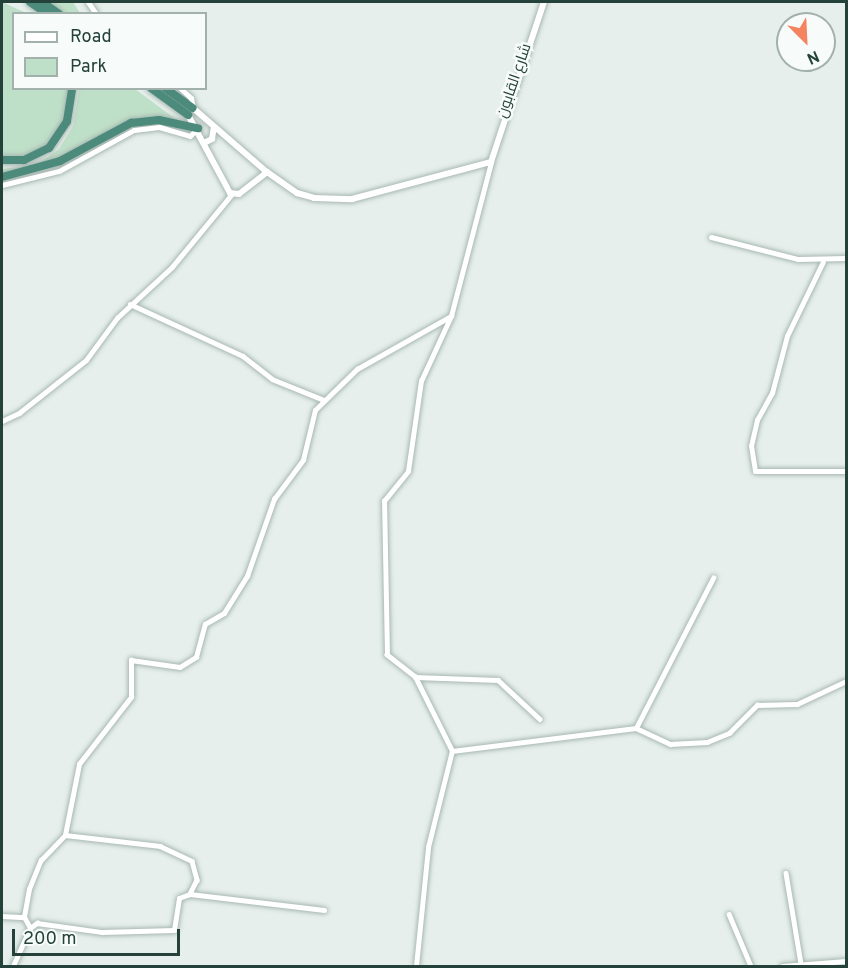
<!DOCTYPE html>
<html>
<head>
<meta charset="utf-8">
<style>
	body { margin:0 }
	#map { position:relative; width:848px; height:968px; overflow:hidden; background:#e6efeb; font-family:Overpass,Cairo,sans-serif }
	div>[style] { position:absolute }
	.green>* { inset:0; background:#bfe0c8 }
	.roads { filter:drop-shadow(0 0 2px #a8b8b2) drop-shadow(0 0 2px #a8b8b2) }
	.minor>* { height:4.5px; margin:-2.25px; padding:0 2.25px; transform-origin:2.25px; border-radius:2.25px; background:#fff }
	.tertiary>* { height:5px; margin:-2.5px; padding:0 2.5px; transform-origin:2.5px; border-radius:2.5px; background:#fff }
	.secondary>* { height:6px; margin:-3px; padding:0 3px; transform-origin:3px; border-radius:3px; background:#fff }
	.trunk>* { height:8px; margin:-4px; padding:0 4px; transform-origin:4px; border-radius:4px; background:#4c8a7c }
	span { translate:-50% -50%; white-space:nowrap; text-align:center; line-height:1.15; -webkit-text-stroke:5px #f7fbf9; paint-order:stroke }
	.street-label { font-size:15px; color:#24423a }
	.frame { position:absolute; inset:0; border:3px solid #24423a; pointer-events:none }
	.legend { position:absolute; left:12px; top:12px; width:195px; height:78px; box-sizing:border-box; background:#f7fbf9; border:2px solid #a3b1ad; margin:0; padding:8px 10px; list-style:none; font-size:18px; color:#24423a }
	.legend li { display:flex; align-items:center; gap:12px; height:30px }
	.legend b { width:30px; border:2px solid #a3b1ad }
	.north { position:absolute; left:776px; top:12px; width:60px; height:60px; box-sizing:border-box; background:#f7fbf9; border:2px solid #a3b1ad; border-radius:50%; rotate:156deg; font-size:16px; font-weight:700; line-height:24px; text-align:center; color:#24423a }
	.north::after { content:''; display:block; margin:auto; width:21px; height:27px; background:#f4845f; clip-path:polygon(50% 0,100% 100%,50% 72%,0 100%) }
	.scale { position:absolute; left:12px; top:929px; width:168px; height:27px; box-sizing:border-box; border:3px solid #24423a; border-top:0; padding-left:8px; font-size:18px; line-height:21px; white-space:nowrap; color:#24423a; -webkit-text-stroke:4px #f7fbf9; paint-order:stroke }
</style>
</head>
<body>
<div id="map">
	<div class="green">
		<div style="clip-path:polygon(2px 2px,26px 13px,14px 14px,14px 88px,70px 89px,59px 134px,32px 158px,2px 160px)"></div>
		<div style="clip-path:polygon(48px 2px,73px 2px,80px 13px,64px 13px)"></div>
		<div style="clip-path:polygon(79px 89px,135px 89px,185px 126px,159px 119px,127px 122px,82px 151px,2px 177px,2px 169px,35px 166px,59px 149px,73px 126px)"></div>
	</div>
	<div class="roads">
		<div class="minor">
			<div style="left:130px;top:304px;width:124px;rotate:24.7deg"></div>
			<div style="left:243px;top:356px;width:37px;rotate:38deg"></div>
			<div style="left:272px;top:379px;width:56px;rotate:22deg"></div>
			<div style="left:2px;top:421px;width:19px;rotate:-25deg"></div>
			<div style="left:19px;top:413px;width:85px;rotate:-38.3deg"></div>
			<div style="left:86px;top:360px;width:52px;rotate:-53.6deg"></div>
			<div style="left:117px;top:318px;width:75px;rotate:-42.8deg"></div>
			<div style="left:172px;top:267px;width:94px;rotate:-50.6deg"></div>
			<div style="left:755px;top:471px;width:25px;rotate:-99deg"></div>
			<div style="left:751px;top:446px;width:27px;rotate:-77deg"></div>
			<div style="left:757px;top:420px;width:31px;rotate:-61deg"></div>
			<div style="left:772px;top:393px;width:59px;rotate:-75.3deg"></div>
			<div style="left:787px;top:336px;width:82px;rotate:-64.1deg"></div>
			<div style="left:415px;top:677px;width:83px;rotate:2.1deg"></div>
			<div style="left:498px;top:680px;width:57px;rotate:42.9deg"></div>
			<div style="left:636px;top:728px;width:169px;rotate:-62.8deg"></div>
			<div style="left:452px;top:751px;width:185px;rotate:-7.1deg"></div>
			<div style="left:636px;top:728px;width:38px;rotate:25deg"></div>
			<div style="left:670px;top:744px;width:37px;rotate:-3deg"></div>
			<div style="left:707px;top:742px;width:24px;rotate:-22deg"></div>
			<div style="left:729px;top:733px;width:40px;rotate:-45deg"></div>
			<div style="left:757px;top:705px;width:40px;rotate:-1.4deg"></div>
			<div style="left:797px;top:704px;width:54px;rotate:-25.1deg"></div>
			<div style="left:65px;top:835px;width:72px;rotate:-78.8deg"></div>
			<div style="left:79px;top:764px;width:85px;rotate:-52.2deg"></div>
			<div style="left:131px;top:697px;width:37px;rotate:-90deg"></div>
			<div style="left:131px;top:660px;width:49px;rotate:8.1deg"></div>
			<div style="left:180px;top:667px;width:19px;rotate:-32deg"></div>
			<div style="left:196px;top:657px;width:34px;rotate:-75deg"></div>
			<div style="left:205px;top:624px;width:22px;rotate:-30deg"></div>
			<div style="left:224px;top:613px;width:44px;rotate:-58.1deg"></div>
			<div style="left:247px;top:576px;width:82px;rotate:-70.7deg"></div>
			<div style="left:274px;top:499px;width:49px;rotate:-53.4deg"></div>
			<div style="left:303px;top:460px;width:51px;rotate:-76.5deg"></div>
			<div style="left:315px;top:410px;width:59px;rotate:-44.3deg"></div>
			<div style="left:357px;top:369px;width:108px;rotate:-29.4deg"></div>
			<div style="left:786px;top:873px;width:92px;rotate:80.6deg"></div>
			<div style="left:729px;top:914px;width:56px;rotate:67.1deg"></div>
			<div style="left:2px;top:916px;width:22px;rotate:3deg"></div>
			<div style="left:30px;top:928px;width:9px;rotate:-36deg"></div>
			<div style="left:37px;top:923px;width:66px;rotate:7.9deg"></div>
			<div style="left:102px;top:932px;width:72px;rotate:-1.6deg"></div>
			<div style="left:174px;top:930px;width:32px;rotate:-81deg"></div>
			<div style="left:179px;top:898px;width:12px;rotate:-20deg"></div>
			<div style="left:190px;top:894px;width:135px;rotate:6.8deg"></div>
			<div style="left:13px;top:966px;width:42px;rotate:-65.9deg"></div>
			<div style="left:30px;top:928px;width:13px;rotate:-119deg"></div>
			<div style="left:24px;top:917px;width:28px;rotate:-80deg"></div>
			<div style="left:29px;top:889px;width:31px;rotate:-68deg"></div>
			<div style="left:41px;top:860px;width:35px;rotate:-46deg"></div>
			<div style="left:65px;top:835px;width:96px;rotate:6.6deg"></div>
			<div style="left:160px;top:846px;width:35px;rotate:25deg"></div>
			<div style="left:192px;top:861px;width:20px;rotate:75deg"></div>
			<div style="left:197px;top:880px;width:16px;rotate:117deg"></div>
			<div style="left:416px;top:966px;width:120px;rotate:-84.2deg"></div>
			<div style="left:428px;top:847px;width:99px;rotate:-76deg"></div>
			<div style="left:452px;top:751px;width:83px;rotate:-116.6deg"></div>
			<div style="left:415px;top:677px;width:36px;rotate:-142deg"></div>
			<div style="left:387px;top:655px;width:154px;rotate:-91.1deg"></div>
			<div style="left:384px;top:501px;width:38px;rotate:-51deg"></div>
			<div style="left:408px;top:471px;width:91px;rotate:-81.8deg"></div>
			<div style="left:421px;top:381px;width:72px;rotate:-65.2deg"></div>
			<div style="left:451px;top:316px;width:159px;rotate:-75.4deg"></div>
		</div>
		<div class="tertiary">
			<div style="left:88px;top:2px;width:14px;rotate:56deg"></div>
			<div style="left:180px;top:88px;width:15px;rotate:42deg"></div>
			<div style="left:191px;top:98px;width:10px;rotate:79deg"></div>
			<div style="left:2px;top:185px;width:59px;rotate:-13.8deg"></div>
			<div style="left:59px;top:171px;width:85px;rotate:-28.7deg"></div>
			<div style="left:134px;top:130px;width:25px;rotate:-7deg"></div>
			<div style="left:159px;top:127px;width:32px;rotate:16deg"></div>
			<div style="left:190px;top:136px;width:11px;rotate:-45deg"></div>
			<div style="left:711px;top:237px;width:90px;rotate:14.2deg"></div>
			<div style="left:798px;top:259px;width:48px;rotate:-1.2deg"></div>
			<div style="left:755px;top:471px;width:91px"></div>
			<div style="left:782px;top:966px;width:64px;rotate:-4.5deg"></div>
		</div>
		<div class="secondary">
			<div style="left:193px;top:108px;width:98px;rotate:40.9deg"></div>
			<div style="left:267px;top:172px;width:37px;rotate:35deg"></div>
			<div style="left:297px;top:193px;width:18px;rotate:16deg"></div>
			<div style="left:314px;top:198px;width:38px;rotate:2deg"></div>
			<div style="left:352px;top:199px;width:144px;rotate:-14.9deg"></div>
			<div style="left:491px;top:162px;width:169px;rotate:-71.7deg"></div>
			<div style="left:188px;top:115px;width:89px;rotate:61.7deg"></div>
			<div style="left:230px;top:193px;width:9px;rotate:6deg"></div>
			<div style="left:239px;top:194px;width:36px;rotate:-38deg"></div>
			<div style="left:206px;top:142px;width:7px;rotate:-27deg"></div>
			<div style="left:212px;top:139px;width:12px;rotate:-81deg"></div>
		</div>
		<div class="trunk">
			<div style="left:30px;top:2px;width:21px;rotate:35deg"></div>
			<div style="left:42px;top:2px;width:21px;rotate:35deg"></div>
			<div style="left:151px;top:88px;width:46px;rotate:36.1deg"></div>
			<div style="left:165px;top:88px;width:34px;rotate:36deg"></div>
			<div style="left:2px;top:160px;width:22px"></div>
			<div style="left:24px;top:160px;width:28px;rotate:-26deg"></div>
			<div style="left:49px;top:148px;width:32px;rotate:-56deg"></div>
			<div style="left:67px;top:121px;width:33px;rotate:-81deg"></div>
			<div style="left:2px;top:177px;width:60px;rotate:-15.4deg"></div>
			<div style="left:60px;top:161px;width:81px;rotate:-28.2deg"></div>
			<div style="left:131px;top:123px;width:28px;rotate:-6deg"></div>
			<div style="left:159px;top:120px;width:40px;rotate:12deg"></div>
		</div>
	</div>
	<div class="street-label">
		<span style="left:515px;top:81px;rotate:-71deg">شارع القابون</span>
	</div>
	<div class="frame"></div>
	<ul class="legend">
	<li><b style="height:8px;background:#fff"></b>Road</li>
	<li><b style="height:16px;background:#bfe0c8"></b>Park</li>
	</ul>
	<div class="north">N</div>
	<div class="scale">200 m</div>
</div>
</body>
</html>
